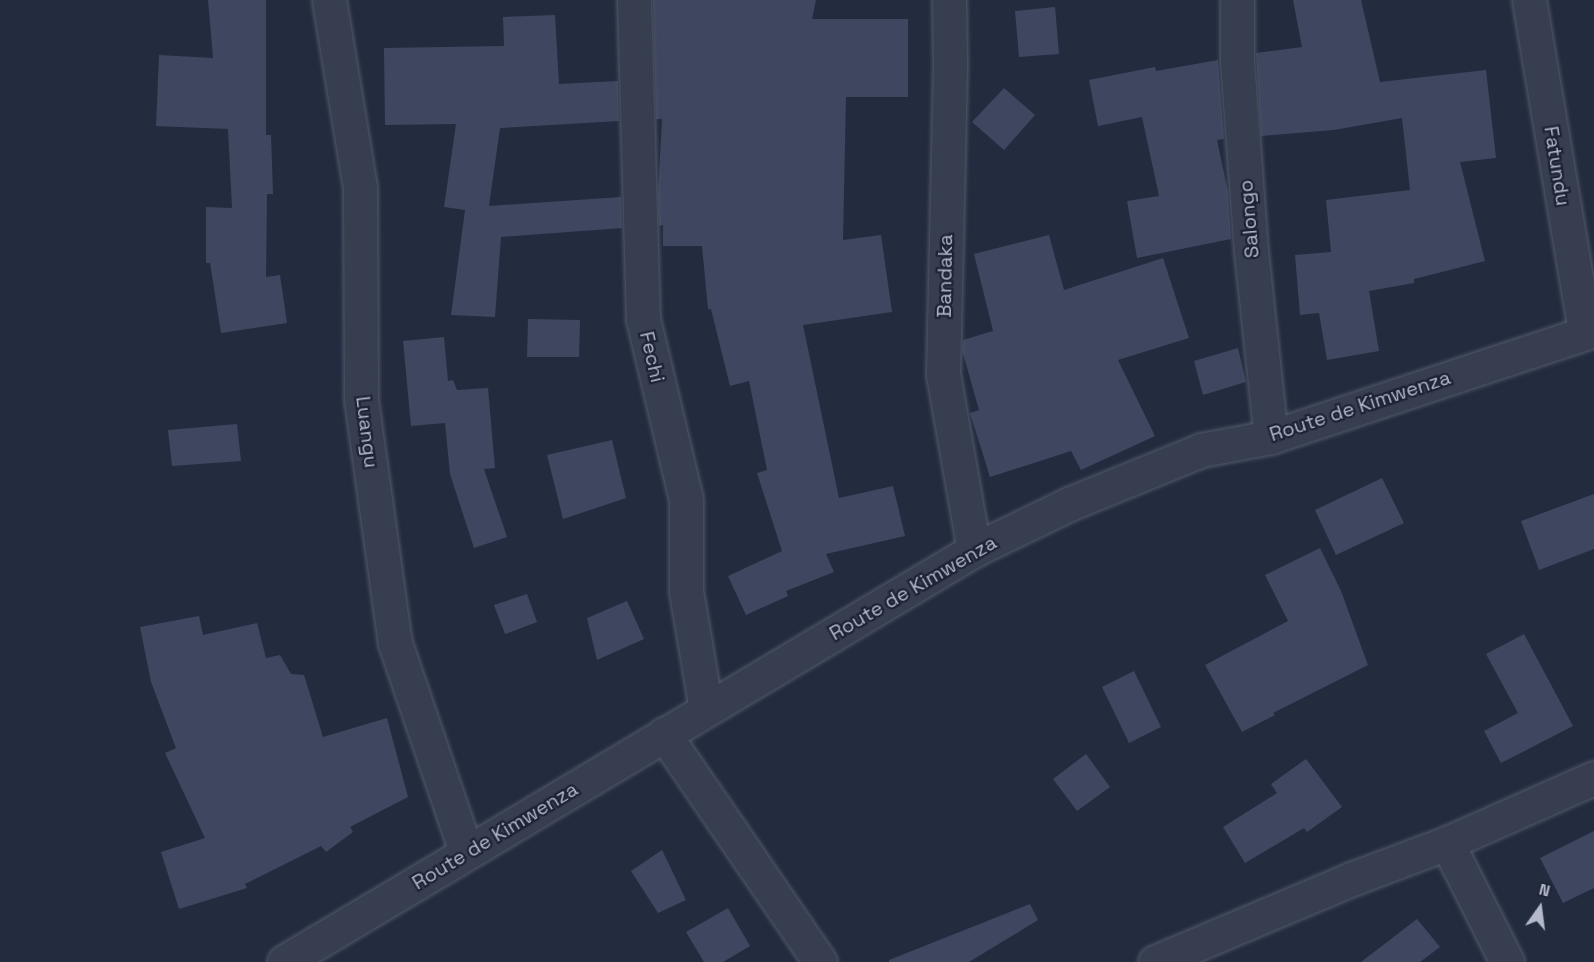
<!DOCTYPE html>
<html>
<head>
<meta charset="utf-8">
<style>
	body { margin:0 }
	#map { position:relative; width:1594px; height:962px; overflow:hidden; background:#232b3f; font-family:"Space Grotesk",sans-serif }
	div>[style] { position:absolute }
	.building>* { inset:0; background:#3f4760 }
	.roads { filter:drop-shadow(0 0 2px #52596a) drop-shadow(0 0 2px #52596a) }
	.minor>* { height:33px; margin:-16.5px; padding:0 16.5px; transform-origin:16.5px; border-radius:16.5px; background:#373e4f }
	.tertiary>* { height:33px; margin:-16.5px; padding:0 16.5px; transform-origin:16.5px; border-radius:16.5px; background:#373e4f }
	span { translate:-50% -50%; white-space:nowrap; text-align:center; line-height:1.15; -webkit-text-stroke:4.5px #1c2334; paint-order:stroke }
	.street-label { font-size:20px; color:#b3b9ca }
	.north { position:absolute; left:1510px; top:878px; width:60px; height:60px; -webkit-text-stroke:4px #1c2334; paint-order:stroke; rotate:14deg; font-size:16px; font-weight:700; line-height:24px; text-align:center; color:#b3b9ca }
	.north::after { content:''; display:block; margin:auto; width:21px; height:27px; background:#b3b9ca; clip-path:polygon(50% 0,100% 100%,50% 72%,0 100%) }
</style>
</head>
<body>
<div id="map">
	<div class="building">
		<div style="clip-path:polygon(208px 0,266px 0,266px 135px,271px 135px,273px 194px,267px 194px,266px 277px,280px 275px,287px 323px,221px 333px,210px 263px,206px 263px,206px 207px,232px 208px,228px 129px,156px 126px,159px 55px,213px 58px)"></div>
		<div style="clip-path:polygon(653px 0,816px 0,812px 19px,908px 19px,908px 97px,846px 97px,843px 240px,881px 235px,892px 312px,803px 325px,839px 498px,893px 486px,905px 536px,826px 554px,834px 572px,786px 591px,788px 596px,746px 615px,728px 576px,782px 551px,757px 473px,767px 470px,749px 381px,730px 386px,711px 309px,708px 309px,702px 246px,663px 246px,663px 225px,659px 226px,658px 195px,662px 119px,656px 119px)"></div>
		<div style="clip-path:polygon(1293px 0,1361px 0,1380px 82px,1486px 70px,1496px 158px,1460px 162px,1485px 261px,1414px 279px,1414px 283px,1369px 291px,1379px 351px,1327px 360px,1319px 313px,1300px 315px,1295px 255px,1331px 252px,1326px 200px,1410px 190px,1402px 118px,1334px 130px,1261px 136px,1256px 53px,1302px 47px)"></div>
		<div style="clip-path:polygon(1055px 7px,1059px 54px,1019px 57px,1015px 11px)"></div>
		<div style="clip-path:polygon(555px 15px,559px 84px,618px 81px,619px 121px,500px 128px,489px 206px,621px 197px,622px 228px,501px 237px,495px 317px,451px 315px,465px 210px,444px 207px,456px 124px,385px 125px,384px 48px,504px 46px,503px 17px)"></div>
		<div style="clip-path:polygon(1218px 60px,1224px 139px,1217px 140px,1228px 192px,1231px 239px,1137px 258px,1127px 201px,1159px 196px,1142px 117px,1098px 126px,1089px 80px,1155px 67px,1156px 71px)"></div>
		<div style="clip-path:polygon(1004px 88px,1035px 115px,1004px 150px,972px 122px)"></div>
		<div style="clip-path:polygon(1049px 235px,1064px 290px,1163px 258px,1189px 338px,1118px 360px,1155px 436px,1081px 470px,1071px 451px,990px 477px,970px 413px,979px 410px,962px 350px,963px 340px,993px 331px,974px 254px)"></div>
		<div style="clip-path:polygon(528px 319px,580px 320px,579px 357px,527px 357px)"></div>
		<div style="clip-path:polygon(444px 337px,448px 381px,453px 380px,457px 390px,488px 388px,495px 468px,484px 469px,507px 537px,474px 548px,450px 474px,445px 423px,411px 426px,403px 341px)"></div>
		<div style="clip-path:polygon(1238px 348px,1246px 382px,1203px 395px,1194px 361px)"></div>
		<div style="clip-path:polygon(237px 424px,241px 461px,172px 466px,168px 430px)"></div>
		<div style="clip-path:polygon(612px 440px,626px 498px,563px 519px,547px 455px)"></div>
		<div style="clip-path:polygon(1382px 478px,1404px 523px,1336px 555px,1315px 510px)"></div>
		<div style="clip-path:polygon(1594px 494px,1594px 549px,1539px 570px,1521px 521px)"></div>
		<div style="clip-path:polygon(1320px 548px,1341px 591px,1368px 665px,1273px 713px,1275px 715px,1242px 732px,1205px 665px,1288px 621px,1265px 575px)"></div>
		<div style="clip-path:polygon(527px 594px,537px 622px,505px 634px,494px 605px)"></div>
		<div style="clip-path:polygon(627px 601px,644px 639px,597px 660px,587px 618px)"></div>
		<div style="clip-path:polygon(199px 616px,203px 635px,257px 623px,266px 658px,280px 655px,291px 674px,304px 675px,323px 737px,387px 718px,408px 797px,350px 827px,353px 832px,326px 852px,321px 846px,245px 884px,247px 888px,179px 909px,161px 852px,205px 838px,165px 753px,176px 748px,151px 682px,140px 627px)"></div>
		<div style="clip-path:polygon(1524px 634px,1573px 726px,1501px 763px,1484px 731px,1518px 713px,1486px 654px)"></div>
		<div style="clip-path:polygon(1134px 671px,1161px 727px,1129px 743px,1102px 687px)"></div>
		<div style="clip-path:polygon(1086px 754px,1110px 787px,1077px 811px,1053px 779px)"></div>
		<div style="clip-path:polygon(1306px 759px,1342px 807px,1307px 832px,1304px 828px,1245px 863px,1223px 827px,1277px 793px,1271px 784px)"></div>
		<div style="clip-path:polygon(1594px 831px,1594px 888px,1563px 903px,1540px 858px)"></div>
		<div style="clip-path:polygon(662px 850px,686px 900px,658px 913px,631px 871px)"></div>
		<div style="clip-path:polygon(1030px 904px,1038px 920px,969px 962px,889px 962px,889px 960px)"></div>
		<div style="clip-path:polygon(728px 908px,750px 946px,723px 962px,704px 962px,686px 932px)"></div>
		<div style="clip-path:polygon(1417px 919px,1440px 947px,1420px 962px,1361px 962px)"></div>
	</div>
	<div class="roads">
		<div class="minor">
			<div style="left:329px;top:0;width:191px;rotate:80.6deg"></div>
			<div style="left:360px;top:188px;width:211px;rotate:89.7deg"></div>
			<div style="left:361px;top:399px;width:246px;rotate:82.1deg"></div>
			<div style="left:395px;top:643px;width:221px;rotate:71.2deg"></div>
			<div style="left:634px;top:0;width:319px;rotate:88.4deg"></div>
			<div style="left:643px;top:319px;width:186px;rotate:76.6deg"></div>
			<div style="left:686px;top:500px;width:91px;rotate:90deg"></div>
			<div style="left:686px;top:591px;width:120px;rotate:80.4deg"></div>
			<div style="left:949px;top:0;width:66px;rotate:89.1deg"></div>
			<div style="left:950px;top:66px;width:308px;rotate:91.3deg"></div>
			<div style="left:943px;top:374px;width:179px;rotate:80deg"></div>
			<div style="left:1237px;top:0;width:61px;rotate:90deg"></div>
			<div style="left:1237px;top:61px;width:191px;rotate:85.8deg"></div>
			<div style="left:1251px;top:251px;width:187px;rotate:83.9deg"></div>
			<div style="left:1529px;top:0;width:337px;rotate:80.4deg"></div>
			<div style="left:664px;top:734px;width:276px;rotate:55.6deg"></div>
			<div style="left:1447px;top:843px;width:133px;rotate:63.2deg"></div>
			<div style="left:1155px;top:962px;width:216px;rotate:-22.9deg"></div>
			<div style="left:1354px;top:878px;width:99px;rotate:-20.6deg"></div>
			<div style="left:1447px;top:843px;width:161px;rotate:-23.9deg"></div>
		</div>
		<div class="tertiary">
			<div style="left:284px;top:962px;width:804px;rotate:-30.84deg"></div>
			<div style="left:974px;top:550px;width:106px;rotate:-25.8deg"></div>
			<div style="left:1069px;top:504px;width:143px;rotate:-22.2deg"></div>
			<div style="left:1201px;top:450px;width:71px;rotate:-10.5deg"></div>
			<div style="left:1271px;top:437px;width:340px;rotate:-18.3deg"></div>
		</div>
	</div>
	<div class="street-label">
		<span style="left:1557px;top:166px;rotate:81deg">Fatundu</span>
		<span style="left:1249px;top:219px;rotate:-95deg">Salongo</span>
		<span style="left:945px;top:276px;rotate:-89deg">Bandaka</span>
		<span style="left:652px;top:357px;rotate:77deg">Fechi</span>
		<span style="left:1360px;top:406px;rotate:-18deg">Route de Kimwenza</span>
		<span style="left:367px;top:432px;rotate:83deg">Luangu</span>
		<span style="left:913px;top:588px;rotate:-30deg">Route de Kimwenza</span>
		<span style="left:495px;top:836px;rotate:-31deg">Route de Kimwenza</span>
	</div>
	<div class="north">N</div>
</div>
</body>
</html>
